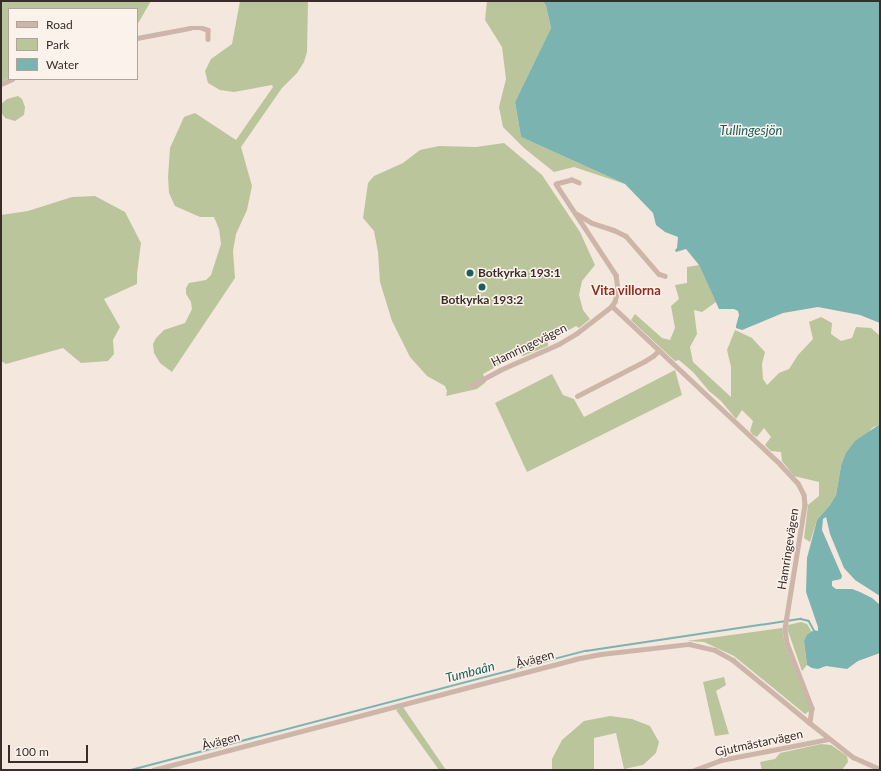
<!DOCTYPE html>
<html>
<head>
<meta charset="utf-8">
<style>
	body { margin:0 }
	#map { position:relative; width:881px; height:771px; overflow:hidden; background:#f4e7de; font-family:Lato,sans-serif }
	div>[style] { position:absolute }
	.green>* { inset:0; background:#bbc59c }
	.water>* { inset:0; background:#7bb3b0 }
	.stream>* { height:1.5px; margin:-0.75px; padding:0 0.75px; transform-origin:0.75px; border-radius:0.75px; background:#7bb3b0 }
	.street>* { height:4.5px; margin:-2.25px; padding:0 2.25px; transform-origin:2.25px; border-radius:2.25px; background:#cdb6a9 }
	.dots>* { width:11px; height:11px; translate:-50% -50%; box-sizing:border-box; border:2px solid #fbf2eb; border-radius:50% }
	span { translate:-50% -50%; white-space:nowrap; text-align:center; line-height:1.15; -webkit-text-stroke:3px #fbf2eb; paint-order:stroke }
	.poi-label { font-size:12px; color:#3a2d29; font-weight:700 }
	.left { translate:0 -50%; text-align:left }
	.street-label { font-size:12px; color:#3a2d29 }
	.water-label { font-size:13px; color:#1b5f5c; font-style:italic }
	.neighbourhood-label { font-size:13px; color:#8e2c1d; font-weight:700 }
	.frame { position:absolute; inset:0; border:2px solid #3a2d29; pointer-events:none }
	.legend { position:absolute; left:8px; top:8px; width:130px; height:72px; box-sizing:border-box; background:#fbf2eb; border:1px solid #aea39d; margin:0; padding:5px 7px; list-style:none; font-size:12px; color:#3a2d29 }
	.legend li { display:flex; align-items:center; gap:8px; height:20px }
	.legend b { width:20px; border:1px solid #aea39d }
	.scale { position:absolute; left:8px; top:745px; width:80px; height:18px; box-sizing:border-box; border:2px solid #3a2d29; border-top:0; padding-left:5px; font-size:12px; line-height:14px; white-space:nowrap; color:#3a2d29; -webkit-text-stroke:3px #fbf2eb; paint-order:stroke }
</style>
</head>
<body>
<div id="map">
	<div class="green">
		<div style="clip-path:polygon(1px 1px,151px 1px,137px 25px,137px 9px,9px 9px,9px 78px,1px 82px)"></div>
		<div style="clip-path:polygon(240px 1px,308px 1px,307px 52px,304px 62px,297px 73px,282px 88px,241px 147px,252px 186px,247px 210px,236px 234px,233px 251px,235px 278px,172px 372px,160px 363px,154px 353px,153px 344px,156px 338px,164px 330px,185px 323px,192px 309px,191px 302px,186px 294px,186px 288px,189px 283px,206px 280px,211px 275px,221px 244px,219px 229px,214px 217px,200px 217px,175px 206px,169px 193px,168px 177px,170px 148px,184px 117px,195px 113px,236px 140px,273px 87px,272px 85px,234px 92px,220px 90px,208px 83px,205px 71px,211px 59px,232px 44px)"></div>
		<div style="clip-path:polygon(487px 1px,543px 1px,546px 6px,551px 28px,515px 102px,521px 137px,625px 184px,574px 167px,554px 172px,524px 148px,503px 127px,499px 107px,506px 79px,502px 47px,485px 20px)"></div>
		<div style="clip-path:polygon(18px 96px,22px 99px,25px 107px,24px 115px,15px 121px,5px 118px,1px 112px,1px 104px,7px 99px)"></div>
		<div style="clip-path:polygon(504px 143px,542px 175px,580px 232px,595px 265px,582px 281px,579px 295px,583px 310px,590px 319px,579px 328px,576px 326px,548px 342px,548px 346px,523px 356px,519px 354px,483px 374px,486px 382px,477px 389px,446px 396px,447px 391px,445px 386px,427px 376px,410px 357px,392px 321px,380px 282px,378px 252px,374px 231px,363px 218px,368px 183px,374px 176px,403px 163px,420px 150px,439px 146px,476px 147px)"></div>
		<div style="clip-path:polygon(95px 196px,125px 212px,141px 243px,137px 274px,137px 284px,104px 299px,120px 327px,113px 340px,114px 354px,108px 361px,81px 363px,63px 348px,6px 364px,1px 361px,1px 215px,28px 211px,72px 197px)"></div>
		<div style="clip-path:polygon(699px 265px,716px 302px,702px 312px,694px 310px,697px 334px,690px 347px,693px 362px,731px 397px,731px 367px,727px 350px,735px 330px,752px 338px,765px 352px,762px 364px,763px 379px,767px 385px,779px 373px,789px 369px,798px 355px,813px 339px,809px 322px,821px 317px,832px 323px,831px 334px,841px 341px,852px 338px,856px 327px,871px 328px,880px 336px,880px 424px,872px 428px,841px 466px,836px 495px,830px 505px,817px 520px,810px 542px,804px 538px,808px 505px,819px 496px,819px 482px,794px 476px,782px 461px,781px 452px,771px 451px,765px 445px,771px 437px,764px 428px,757px 437px,753px 435px,750px 431px,753px 421px,742px 410px,736px 419px,721px 401px,709px 391px,693px 372px,679px 360px,675px 361px,631px 320px,635px 314px,662px 338px,670px 340px,675px 328px,671px 306px,679px 299px,675px 285px,687px 283px,687px 267px)"></div>
		<div style="clip-path:polygon(675px 370px,682px 395px,527px 472px,495px 403px,552px 374px,563px 395px,574px 399px,584px 417px)"></div>
		<div style="clip-path:polygon(801px 622px,807px 624px,812px 632px,804px 641px,807px 665px,802px 671px,788px 631px,788px 625px)"></div>
		<div style="clip-path:polygon(782px 628px,785px 645px,811px 710px,805px 714px,734px 656px,704px 642px,687px 641px)"></div>
		<div style="clip-path:polygon(724px 677px,726px 685px,716px 691px,729px 734px,715px 736px,703px 682px)"></div>
		<div style="clip-path:polygon(403px 707px,446px 770px,439px 770px,396px 710px)"></div>
		<div style="clip-path:polygon(610px 716px,632px 719px,650px 726px,659px 742px,656px 753px,643px 765px,624px 769px,616px 733px,594px 738px,594px 770px,552px 770px,552px 759px,562px 740px,584px 721px)"></div>
		<div style="clip-path:polygon(821px 744px,831px 745px,847px 756px,848px 762px,842px 770px,762px 770px,760px 762px,775px 759px,780px 753px)"></div>
	</div>
	<div class="water">
		<div style="clip-path:polygon(543px 1px,880px 1px,880px 323px,860px 315px,818px 307px,783px 313px,742px 330px,736px 328px,736px 326px,739px 315px,738px 311px,734px 309px,719px 309px,699px 265px,686px 249px,676px 252px,675px 250px,677px 248px,678px 237px,665px 232px,656px 225px,653px 213px,625px 184px,521px 137px,515px 102px,551px 28px,546px 6px)"></div>
		<div style="clip-path:polygon(880px 424px,880px 596px,855px 580px,844px 568px,830px 534px,826px 517px,823px 519px,822px 530px,842px 576px,841px 579px,832px 581px,832px 586px,836px 589px,852px 589px,860px 592px,872px 598px,880px 605px,880px 653px,858px 661px,847px 669px,826px 666px,818px 669px,812px 668px,807px 665px,804px 641px,807px 635px,814px 630px,818px 631px,818px 627px,806px 592px,807px 558px,817px 520px,830px 505px,836px 495px,841px 466px,846px 453px,855px 441px)"></div>
	</div>
	<div class="stream">
		<div style="left:131px;top:770px;width:470px;rotate:-14.7deg"></div>
		<div style="left:586px;top:651px;width:217px;rotate:-8.5deg"></div>
		<div style="left:801px;top:619px;width:8px;rotate:14deg"></div>
		<div style="left:809px;top:621px;width:10px;rotate:61deg"></div>
	</div>
	<div class="street">
		<div style="left:137px;top:38px;width:54px;rotate:-10.7deg"></div>
		<div style="left:190px;top:28px;width:12px"></div>
		<div style="left:202px;top:28px;width:6px;rotate:18deg"></div>
		<div style="left:208px;top:30px;width:9px;rotate:90deg"></div>
		<div style="left:1px;top:84px;width:12px;rotate:-24deg"></div>
		<div style="left:579px;top:183px;width:8px;rotate:-157deg"></div>
		<div style="left:572px;top:180px;width:16px;rotate:166deg"></div>
		<div style="left:556px;top:184px;width:109px;rotate:56.6deg"></div>
		<div style="left:616px;top:275px;width:15px;rotate:82deg"></div>
		<div style="left:618px;top:290px;width:12px;rotate:104deg"></div>
		<div style="left:615px;top:302px;width:5px;rotate:127deg"></div>
		<div style="left:612px;top:306px;width:231px;rotate:43.2deg"></div>
		<div style="left:780px;top:464px;width:26px;rotate:47deg"></div>
		<div style="left:798px;top:483px;width:13px;rotate:63deg"></div>
		<div style="left:804px;top:495px;width:10px;rotate:84deg"></div>
		<div style="left:805px;top:505px;width:126px;rotate:99.2deg"></div>
		<div style="left:785px;top:629px;width:14px;rotate:82deg"></div>
		<div style="left:787px;top:643px;width:70px;rotate:69deg"></div>
		<div style="left:812px;top:708px;width:15px;rotate:98deg"></div>
		<div style="left:810px;top:723px;width:55px;rotate:38.3deg"></div>
		<div style="left:853px;top:757px;width:30px;rotate:24deg"></div>
		<div style="left:577px;top:214px;width:17px;rotate:31deg"></div>
		<div style="left:592px;top:223px;width:23px;rotate:18deg"></div>
		<div style="left:614px;top:230px;width:13px;rotate:27deg"></div>
		<div style="left:626px;top:236px;width:50px;rotate:49deg"></div>
		<div style="left:659px;top:274px;width:6px;rotate:18deg"></div>
		<div style="left:472px;top:385px;width:32px;rotate:-28deg"></div>
		<div style="left:500px;top:370px;width:64px;rotate:-23.8deg"></div>
		<div style="left:559px;top:344px;width:21px;rotate:-31deg"></div>
		<div style="left:577px;top:333px;width:44px;rotate:-37.6deg"></div>
		<div style="left:577px;top:396px;width:76px;rotate:-27.2deg"></div>
		<div style="left:645px;top:361px;width:9px;rotate:-32deg"></div>
		<div style="left:653px;top:356px;width:8px;rotate:-45deg"></div>
		<div style="left:153px;top:770px;width:436px;rotate:-14.7deg"></div>
		<div style="left:575px;top:659px;width:26px;rotate:-11deg"></div>
		<div style="left:601px;top:654px;width:89px;rotate:-6.5deg"></div>
		<div style="left:689px;top:644px;width:27px;rotate:13deg"></div>
		<div style="left:715px;top:650px;width:21px;rotate:29deg"></div>
		<div style="left:733px;top:660px;width:99px;rotate:39.3deg"></div>
		<div style="left:694px;top:770px;width:29px;rotate:-20deg"></div>
		<div style="left:721px;top:760px;width:110px;rotate:-11deg"></div>
	</div>
	<div class="dots">
		<div style="left:470px;top:273px;background:#1b5f5c"></div>
		<div style="left:482px;top:287px;background:#1b5f5c"></div>
	</div>
	<div class="poi-label">
		<span class="left" style="left:478px;top:273px">Botkyrka 193:1</span>
		<span style="left:482px;top:300px">Botkyrka 193:2</span>
	</div>
	<div class="street-label">
		<span style="left:529px;top:345px;rotate:-26deg">Hamringevägen</span>
		<span style="left:788px;top:549px;rotate:-81deg">Hamringevägen</span>
		<span style="left:535px;top:659px;rotate:-15deg">Åvägen</span>
		<span style="left:221px;top:741px;rotate:-15deg">Åvägen</span>
		<span style="left:759px;top:743px;rotate:-12deg">Gjutmästarvägen</span>
	</div>
	<div class="water-label">
		<span style="left:751px;top:130px">Tullingesjön</span>
		<span style="left:470px;top:672px;rotate:-15deg">Tumbaån</span>
	</div>
	<div class="neighbourhood-label">
		<span style="left:626px;top:290px">Vita villorna</span>
	</div>
	<div class="frame"></div>
	<ul class="legend">
	<li><b style="height:5px;background:#cdb6a9"></b>Road</li>
	<li><b style="height:11px;background:#bbc59c"></b>Park</li>
	<li><b style="height:11px;background:#7bb3b0"></b>Water</li>
	</ul>
	<div class="scale">100 m</div>
</div>
</body>
</html>
